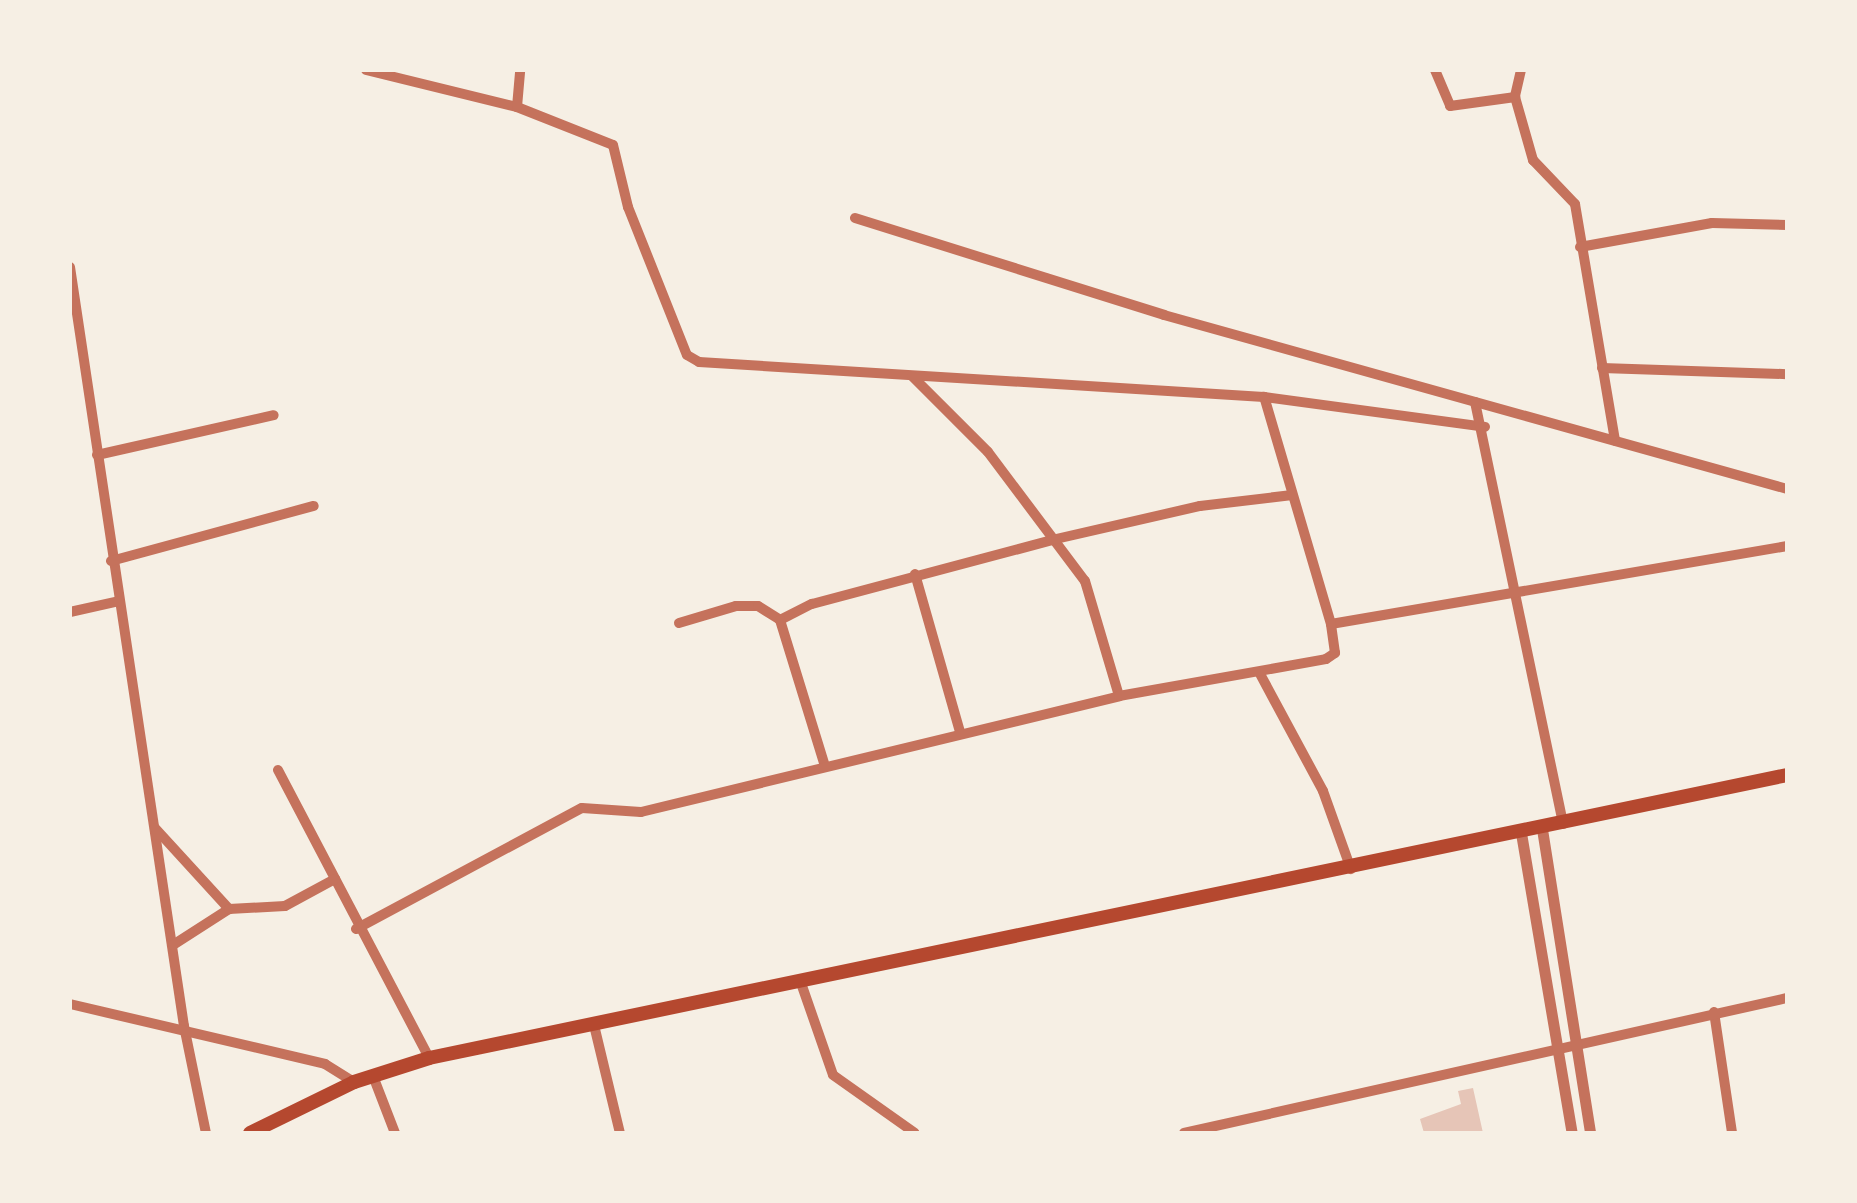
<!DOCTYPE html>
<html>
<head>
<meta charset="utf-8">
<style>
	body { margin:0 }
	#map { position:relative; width:1857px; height:1203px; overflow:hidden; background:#f6efe4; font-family:Signika,sans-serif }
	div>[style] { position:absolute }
	.building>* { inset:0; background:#e6c5b7 }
	.minor>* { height:10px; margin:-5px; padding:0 5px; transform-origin:5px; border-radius:5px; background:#c5725c }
	.tertiary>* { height:11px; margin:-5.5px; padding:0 5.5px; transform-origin:5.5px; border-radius:5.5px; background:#c5725c }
	.secondary>* { height:14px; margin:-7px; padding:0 7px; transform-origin:7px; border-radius:7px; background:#b5482f }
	span { translate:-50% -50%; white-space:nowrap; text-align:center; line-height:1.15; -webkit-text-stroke:8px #f6efe4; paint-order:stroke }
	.frame { position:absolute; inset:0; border:72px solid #f6efe4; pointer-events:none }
</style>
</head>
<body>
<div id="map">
	<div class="building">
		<div style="clip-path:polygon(1473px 1088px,1483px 1133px,1424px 1133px,1420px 1119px,1461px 1104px,1458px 1091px)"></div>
	</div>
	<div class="minor">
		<div style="left:366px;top:70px;width:155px;rotate:13.8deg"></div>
		<div style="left:517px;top:107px;width:103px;rotate:21.6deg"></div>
		<div style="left:613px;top:145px;width:64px;rotate:76.4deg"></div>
		<div style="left:628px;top:207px;width:159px;rotate:68.3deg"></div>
		<div style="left:687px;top:355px;width:14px;rotate:30deg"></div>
		<div style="left:699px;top:362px;width:566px;rotate:3.54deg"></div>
		<div style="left:1264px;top:397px;width:223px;rotate:7.7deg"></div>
		<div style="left:1435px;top:70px;width:39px;rotate:67deg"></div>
		<div style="left:1450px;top:106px;width:66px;rotate:-7.9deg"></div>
		<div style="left:1521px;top:70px;width:28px;rotate:103deg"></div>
		<div style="left:1515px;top:97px;width:66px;rotate:74.1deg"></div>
		<div style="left:1533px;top:160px;width:61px;rotate:46.3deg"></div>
		<div style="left:1575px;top:204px;width:240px;rotate:80.4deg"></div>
		<div style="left:517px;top:107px;width:37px;rotate:-85deg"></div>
		<div style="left:855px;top:218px;width:324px;rotate:17.4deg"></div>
		<div style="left:1164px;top:315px;width:647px;rotate:15.6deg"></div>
		<div style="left:1580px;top:247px;width:134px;rotate:-10.3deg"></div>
		<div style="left:1712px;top:223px;width:75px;rotate:1.5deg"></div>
		<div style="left:70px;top:267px;width:768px;rotate:81.46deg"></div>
		<div style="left:184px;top:1026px;width:109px;rotate:78.4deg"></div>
		<div style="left:1602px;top:368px;width:185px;rotate:1.9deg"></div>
		<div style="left:912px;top:376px;width:107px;rotate:45deg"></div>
		<div style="left:988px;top:452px;width:161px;rotate:53.1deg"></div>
		<div style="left:1085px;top:581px;width:120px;rotate:73.5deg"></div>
		<div style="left:1475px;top:402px;width:431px;rotate:78.2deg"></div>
		<div style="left:97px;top:455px;width:181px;rotate:-12.7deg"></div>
		<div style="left:111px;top:561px;width:210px;rotate:-15.2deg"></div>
		<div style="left:915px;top:574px;width:164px;rotate:74.1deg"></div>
		<div style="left:70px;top:612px;width:50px;rotate:-12.7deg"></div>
		<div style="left:780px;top:620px;width:36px;rotate:-27deg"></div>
		<div style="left:812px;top:604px;width:253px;rotate:-14.9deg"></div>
		<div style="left:1056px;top:539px;width:148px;rotate:-12.9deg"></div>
		<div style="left:1200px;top:506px;width:93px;rotate:-6.8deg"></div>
		<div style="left:679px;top:623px;width:59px;rotate:-16.6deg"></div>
		<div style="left:736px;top:606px;width:22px"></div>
		<div style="left:758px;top:606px;width:26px;rotate:32deg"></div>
		<div style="left:780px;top:620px;width:153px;rotate:72.9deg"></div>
		<div style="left:1331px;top:624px;width:463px;rotate:-9.7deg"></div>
		<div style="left:1259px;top:672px;width:135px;rotate:61.7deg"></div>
		<div style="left:1323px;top:791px;width:83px;rotate:70.3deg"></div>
		<div style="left:278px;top:770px;width:325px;rotate:62.3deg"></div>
		<div style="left:155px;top:828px;width:110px;rotate:47.6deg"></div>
		<div style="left:356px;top:929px;width:256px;rotate:-28.2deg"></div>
		<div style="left:582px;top:808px;width:59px;rotate:3.9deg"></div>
		<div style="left:641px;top:812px;width:492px;rotate:-13.6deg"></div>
		<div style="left:1119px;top:696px;width:210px;rotate:-10.1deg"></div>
		<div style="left:1326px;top:659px;width:11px;rotate:-34deg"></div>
		<div style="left:1335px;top:653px;width:29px;rotate:-98deg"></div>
		<div style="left:1331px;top:624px;width:237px;rotate:-106.4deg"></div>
		<div style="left:173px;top:945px;width:67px;rotate:-32.7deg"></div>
		<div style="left:229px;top:909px;width:56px;rotate:-3.1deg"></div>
		<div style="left:285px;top:906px;width:57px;rotate:-28.4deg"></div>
		<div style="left:801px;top:983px;width:97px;rotate:70.8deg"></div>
		<div style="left:833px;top:1075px;width:100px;rotate:35.3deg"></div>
		<div style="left:70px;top:1004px;width:262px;rotate:13.2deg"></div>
		<div style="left:325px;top:1064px;width:34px;rotate:32deg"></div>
		<div style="left:1714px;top:1012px;width:122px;rotate:81.5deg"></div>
		<div style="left:594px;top:1025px;width:111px;rotate:76.5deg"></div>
		<div style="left:373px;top:1076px;width:61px;rotate:68.9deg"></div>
		<div style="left:1184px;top:1133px;width:618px;rotate:-12.62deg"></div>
	</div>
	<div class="tertiary">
		<div style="left:1542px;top:829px;width:308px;rotate:81deg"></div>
		<div style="left:1521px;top:833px;width:304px;rotate:80.4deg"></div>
	</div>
	<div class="secondary">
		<div style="left:250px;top:1133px;width:116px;rotate:-26.1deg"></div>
		<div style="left:354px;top:1082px;width:79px;rotate:-17.7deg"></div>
		<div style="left:429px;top:1058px;width:1387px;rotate:-11.77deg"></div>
	</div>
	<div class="frame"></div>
</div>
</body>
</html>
